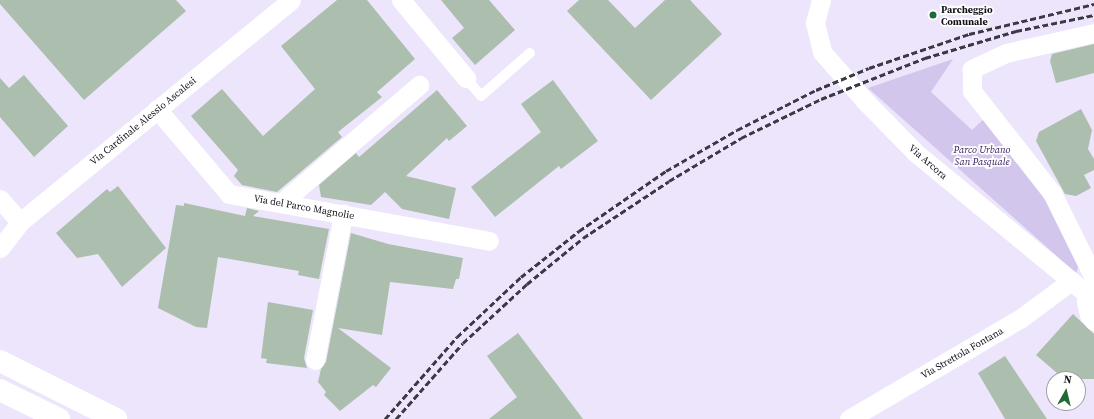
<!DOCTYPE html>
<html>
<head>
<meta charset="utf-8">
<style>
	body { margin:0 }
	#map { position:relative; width:1094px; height:419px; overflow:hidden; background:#ece5fb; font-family:"Source Serif 4",serif }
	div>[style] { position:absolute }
	.green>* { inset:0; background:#d2c6ed }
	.building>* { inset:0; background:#acbeae }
	.service>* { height:10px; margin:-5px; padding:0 5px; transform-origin:5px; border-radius:5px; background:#fff }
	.minor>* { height:19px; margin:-9.5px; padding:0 9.5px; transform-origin:9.5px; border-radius:9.5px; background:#fff }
	.motorway>* { height:22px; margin:-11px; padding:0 11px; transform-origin:11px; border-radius:11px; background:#fff }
	.rail>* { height:3px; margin-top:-1.5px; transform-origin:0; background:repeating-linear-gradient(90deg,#3d3944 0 6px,transparent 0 9px) }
	.dots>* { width:11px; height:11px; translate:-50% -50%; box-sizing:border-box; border:2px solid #fff; border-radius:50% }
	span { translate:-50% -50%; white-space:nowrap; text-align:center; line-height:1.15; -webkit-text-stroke:3.5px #fff; paint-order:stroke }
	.poi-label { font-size:10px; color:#131018; font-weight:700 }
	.left { translate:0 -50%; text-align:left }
	.street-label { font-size:10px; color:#131018 }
	.park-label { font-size:10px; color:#35195a; font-style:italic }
	.north { position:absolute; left:1046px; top:371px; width:40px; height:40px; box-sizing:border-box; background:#fff; border:1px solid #a19fa3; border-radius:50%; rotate:8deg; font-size:11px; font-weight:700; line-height:16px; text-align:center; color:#131018 }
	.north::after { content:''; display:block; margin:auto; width:14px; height:18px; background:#216935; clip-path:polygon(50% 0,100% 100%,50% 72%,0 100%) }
</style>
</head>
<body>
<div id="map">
	<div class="green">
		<div style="clip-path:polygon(953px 59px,931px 92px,972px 130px,986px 117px,1043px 193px,1080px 263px,1076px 273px,868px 88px)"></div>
	</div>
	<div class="building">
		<div style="clip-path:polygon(0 0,176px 0,186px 11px,84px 100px,0 4px)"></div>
		<div style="clip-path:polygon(337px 0,367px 0,415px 59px,377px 92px,382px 97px,338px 132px,342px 137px,277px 192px,242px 185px,234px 176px,238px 170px,191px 116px,222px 89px,263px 136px,315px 89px,281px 46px)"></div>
		<div style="clip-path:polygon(441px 0,489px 0,515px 30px,475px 65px,452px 38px,464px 28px)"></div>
		<div style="clip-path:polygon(579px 0,608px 0,635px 28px,665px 0,690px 0,722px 34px,651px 100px,567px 11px)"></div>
		<div style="clip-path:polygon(1094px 44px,1094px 73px,1056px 83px,1050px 61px,1052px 54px)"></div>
		<div style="clip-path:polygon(24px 75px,68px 126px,34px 157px,0 117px,0 78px,9px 88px)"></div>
		<div style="clip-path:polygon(553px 80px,598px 141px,561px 169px,559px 166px,495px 217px,471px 187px,541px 132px,521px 104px)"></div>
		<div style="clip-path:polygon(437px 90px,467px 126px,449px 141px,447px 138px,406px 176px,456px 188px,449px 219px,402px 209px,385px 192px,371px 205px,321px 197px,319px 185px,356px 153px,359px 157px)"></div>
		<div style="clip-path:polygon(1081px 109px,1092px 130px,1088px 149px,1094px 159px,1094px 170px,1084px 175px,1091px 188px,1076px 196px,1065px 194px,1036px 141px,1039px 132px)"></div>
		<div style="clip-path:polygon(118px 186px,166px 248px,122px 287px,98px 254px,77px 258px,56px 233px,107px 189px,110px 192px)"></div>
		<div style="clip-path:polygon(184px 203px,245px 216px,247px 208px,259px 211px,253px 216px,329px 229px,319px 279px,298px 275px,299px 271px,218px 257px,207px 328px,196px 327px,158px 308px,176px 205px,184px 206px)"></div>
		<div style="clip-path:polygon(351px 233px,388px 244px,463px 258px,459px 279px,456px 279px,453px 289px,390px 282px,382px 335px,338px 328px,391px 368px,376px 387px,373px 385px,340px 411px,324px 395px,326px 392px,318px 382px,321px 369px,326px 362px)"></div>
		<div style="clip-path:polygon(268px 302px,313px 310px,304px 358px,307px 368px,266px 363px,267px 359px,261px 358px)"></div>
		<div style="clip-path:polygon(1073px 314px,1094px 334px,1094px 379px,1064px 379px,1036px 355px)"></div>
		<div style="clip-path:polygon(518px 333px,583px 419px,489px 419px,517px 397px,487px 356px)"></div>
		<div style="clip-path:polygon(1005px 356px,1047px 419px,1005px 419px,978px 373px)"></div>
	</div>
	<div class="service">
		<div style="left:466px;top:78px;width:23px;rotate:50deg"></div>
		<div style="left:481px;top:96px;width:65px;rotate:-41.3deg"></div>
	</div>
	<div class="minor">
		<div style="left:401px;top:0;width:102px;rotate:50.2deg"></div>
		<div style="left:821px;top:0;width:24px;rotate:105deg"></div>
		<div style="left:815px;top:23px;width:30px;rotate:76deg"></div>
		<div style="left:822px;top:52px;width:65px;rotate:48.7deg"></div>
		<div style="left:865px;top:101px;width:73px;rotate:45.6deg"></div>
		<div style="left:916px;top:153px;width:223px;rotate:39.5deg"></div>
		<div style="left:1094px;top:33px;width:90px;rotate:167.2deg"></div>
		<div style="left:1006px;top:53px;width:38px;rotate:155deg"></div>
		<div style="left:972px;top:69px;width:22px;rotate:90deg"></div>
		<div style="left:972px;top:91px;width:130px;rotate:51.9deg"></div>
		<div style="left:1052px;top:193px;width:95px;rotate:63.7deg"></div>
		<div style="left:157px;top:109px;width:111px;rotate:49.7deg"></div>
		<div style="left:229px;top:194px;width:264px;rotate:10.2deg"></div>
		<div style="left:0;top:199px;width:30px;rotate:49deg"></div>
		<div style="left:281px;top:203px;width:182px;rotate:-40.5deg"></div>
		<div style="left:0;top:248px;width:33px;rotate:-52deg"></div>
		<div style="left:20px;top:222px;width:350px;rotate:-39.3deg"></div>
		<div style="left:1094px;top:287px;width:17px;rotate:118deg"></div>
		<div style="left:1086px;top:302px;width:13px;rotate:77deg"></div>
		<div style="left:1089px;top:315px;width:8px;rotate:50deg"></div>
		<div style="left:315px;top:360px;width:149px;rotate:-79.1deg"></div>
		<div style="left:849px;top:419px;width:199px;rotate:-30.4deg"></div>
		<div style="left:1021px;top:318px;width:62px;rotate:-36.5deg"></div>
	</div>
	<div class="motorway">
		<div style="left:0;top:361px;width:130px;rotate:26.6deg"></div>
		<div style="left:0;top:390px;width:66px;rotate:26.2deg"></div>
	</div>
	<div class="rail">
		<div style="left:385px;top:419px;width:109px;rotate:-48.7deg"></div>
		<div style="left:457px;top:337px;width:88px;rotate:-43.2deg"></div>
		<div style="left:521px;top:277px;width:74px;rotate:-38.4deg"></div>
		<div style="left:579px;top:231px;width:106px;rotate:-34.6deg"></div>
		<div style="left:666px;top:171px;width:82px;rotate:-30deg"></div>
		<div style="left:737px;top:130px;width:89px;rotate:-26.9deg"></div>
		<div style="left:816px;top:90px;width:57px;rotate:-22.5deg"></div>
		<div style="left:869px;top:68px;width:106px;rotate:-18.8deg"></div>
		<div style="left:969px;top:34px;width:129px;rotate:-13.5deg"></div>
		<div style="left:396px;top:419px;width:101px;rotate:-48.6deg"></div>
		<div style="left:463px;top:343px;width:87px;rotate:-42.7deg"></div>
		<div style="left:527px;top:284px;width:72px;rotate:-39.4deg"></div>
		<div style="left:583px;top:238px;width:103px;rotate:-33.5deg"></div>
		<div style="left:669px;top:181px;width:84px;rotate:-30.8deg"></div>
		<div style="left:741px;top:138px;width:89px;rotate:-26deg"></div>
		<div style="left:821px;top:99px;width:112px;rotate:-21.5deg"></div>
		<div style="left:925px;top:58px;width:95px;rotate:-16.5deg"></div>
		<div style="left:1016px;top:31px;width:80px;rotate:-11.6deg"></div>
	</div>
	<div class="dots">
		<div style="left:933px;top:15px;background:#216935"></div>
	</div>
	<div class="poi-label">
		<span class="left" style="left:941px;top:15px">Parcheggio<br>Comunale</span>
	</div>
	<div class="street-label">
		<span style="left:143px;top:121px;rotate:-39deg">Via Cardinale Alessio Ascalesi</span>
		<span style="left:928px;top:162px;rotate:41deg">Via Arcora</span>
		<span style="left:304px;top:207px;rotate:10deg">Via del Parco Magnolie</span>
		<span style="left:962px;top:353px;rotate:-30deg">Via Strettola Fontana</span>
	</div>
	<div class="park-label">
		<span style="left:982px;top:155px">Parco Urbano<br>San Pasquale</span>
	</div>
	<div class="north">N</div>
</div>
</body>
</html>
